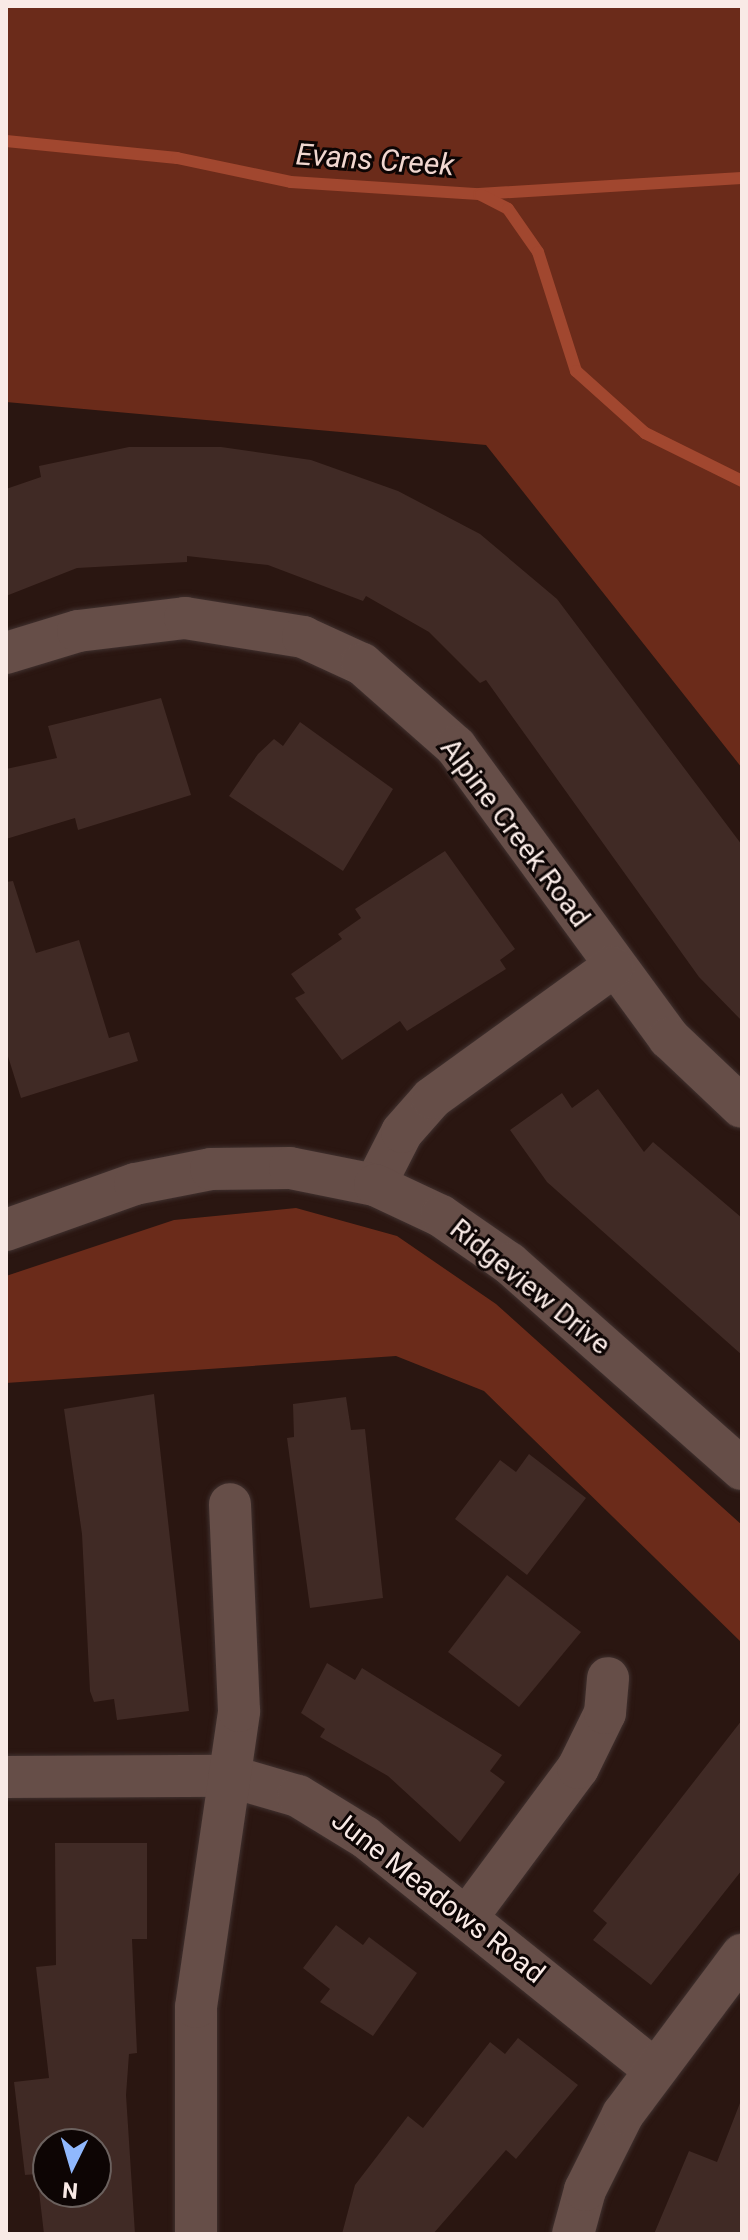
<!DOCTYPE html>
<html>
<head>
<meta charset="utf-8">
<style>
	body { margin:0 }
	#map { position:relative; width:748px; height:2240px; overflow:hidden; background:#2a1611; font-family:Roboto,sans-serif }
	div>[style] { position:absolute }
	.green>* { inset:0; background:#6b2b1a }
	.stream>* { height:12px; margin:-6px; padding:0 6px; transform-origin:6px; border-radius:6px; background:#a1472f }
	.building>* { inset:0; background:#402a25 }
	.roads { filter:drop-shadow(0 0 2px #40312f) drop-shadow(0 0 2px #40312f) }
	.minor>* { height:42px; margin:-21px; padding:0 21px; transform-origin:21px; border-radius:21px; background:#664e48 }
	span { translate:-50% -50%; white-space:nowrap; text-align:center; line-height:1.15; -webkit-text-stroke:6px #0d0504; paint-order:stroke }
	.street-label { font-size:28px; color:#f9eae6 }
	.water-label { font-size:30px; color:#f1d7d0; font-style:italic }
	.frame { position:absolute; inset:0; border:8px solid #f9eae6; pointer-events:none }
	.north { position:absolute; left:32px; top:2128px; width:80px; height:80px; box-sizing:border-box; background:#0d0504; border:2px solid #6b615e; border-radius:50%; rotate:185deg; font-size:22px; font-weight:700; line-height:32px; text-align:center; color:#f9eae6 }
	.north::after { content:''; display:block; margin:auto; width:28px; height:36px; background:#90b8fd; clip-path:polygon(50% 0,100% 100%,50% 72%,0 100%) }
</style>
</head>
<body>
<div id="map">
	<div class="green">
		<div style="clip-path:polygon(6px 6px,742px 6px,742px 768px,486px 445px,6px 402px)"></div>
		<div style="clip-path:polygon(296px 1208px,397px 1236px,496px 1304px,742px 1525px,742px 1643px,484px 1391px,396px 1356px,6px 1383px,6px 1276px,174px 1220px)"></div>
	</div>
	<div class="stream">
		<div style="left:6px;top:141px;width:172px;rotate:5.7deg"></div>
		<div style="left:177px;top:158px;width:116px;rotate:11.9deg"></div>
		<div style="left:291px;top:182px;width:188px;rotate:3.7deg"></div>
		<div style="left:479px;top:194px;width:263px;rotate:-3.5deg"></div>
		<div style="left:481px;top:195px;width:30px;rotate:27deg"></div>
		<div style="left:508px;top:209px;width:52px;rotate:55.1deg"></div>
		<div style="left:538px;top:252px;width:125px;rotate:72.3deg"></div>
		<div style="left:576px;top:371px;width:93px;rotate:41.9deg"></div>
		<div style="left:645px;top:433px;width:108px;rotate:26.3deg"></div>
	</div>
	<div class="building">
		<div style="clip-path:polygon(129px 447px,221px 447px,311px 460px,398px 491px,480px 534px,557px 599px,742px 845px,742px 1021px,699px 977px,486px 680px,480px 683px,429px 632px,366px 596px,363px 601px,268px 565px,187px 556px,187px 562px,77px 568px,6px 596px,6px 489px,41px 477px,39px 466px)"></div>
		<div style="clip-path:polygon(161px 698px,191px 795px,78px 830px,75px 818px,6px 839px,6px 769px,57px 758px,48px 726px)"></div>
		<div style="clip-path:polygon(300px 722px,393px 789px,343px 871px,229px 796px,258px 754px,274px 739px,283px 746px)"></div>
		<div style="clip-path:polygon(445px 851px,515px 949px,500px 960px,506px 969px,407px 1031px,400px 1021px,342px 1060px,295px 998px,305px 993px,291px 974px,342px 939px,338px 934px,361px 918px,355px 909px)"></div>
		<div style="clip-path:polygon(13px 881px,36px 953px,79px 940px,109px 1038px,129px 1032px,138px 1061px,21px 1098px,6px 1050px,6px 882px)"></div>
		<div style="clip-path:polygon(598px 1089px,644px 1152px,653px 1142px,742px 1218px,742px 1355px,547px 1182px,510px 1130px,562px 1093px,572px 1108px)"></div>
		<div style="clip-path:polygon(154px 1394px,189px 1711px,117px 1720px,114px 1699px,94px 1702px,90px 1691px,82px 1534px,64px 1409px)"></div>
		<div style="clip-path:polygon(346px 1397px,351px 1430px,365px 1429px,383px 1598px,310px 1608px,287px 1438px,294px 1437px,293px 1404px)"></div>
		<div style="clip-path:polygon(529px 1454px,586px 1498px,527px 1575px,455px 1519px,500px 1460px,516px 1472px)"></div>
		<div style="clip-path:polygon(507px 1575px,581px 1632px,519px 1707px,448px 1652px)"></div>
		<div style="clip-path:polygon(327px 1663px,355px 1680px,362px 1668px,502px 1755px,490px 1771px,505px 1782px,460px 1842px,388px 1776px,320px 1737px,325px 1729px,301px 1713px)"></div>
		<div style="clip-path:polygon(742px 1720px,742px 1870px,651px 1985px,593px 1940px,607px 1923px,593px 1911px)"></div>
		<div style="clip-path:polygon(evenodd,55px 1843px,147px 1843px,147px 1939px,132px 1939px,137px 2053px,129px 2054px,126px 2095px,135px 2234px,44px 2234px,37px 2174px,25px 2175px,14px 2082px,49px 2078px,36px 1967px,56px 1965px,55px 1843px,48px 2144px,96px 2144px,96px 2192px,48px 2192px,48px 2144px)"></div>
		<div style="clip-path:polygon(336px 1925px,363px 1945px,369px 1937px,417px 1973px,373px 2036px,320px 2002px,330px 1989px,303px 1968px)"></div>
		<div style="clip-path:polygon(518px 2038px,578px 2085px,516px 2159px,506px 2150px,433px 2234px,342px 2234px,355px 2185px,408px 2116px,423px 2128px,490px 2042px,505px 2054px)"></div>
		<div style="clip-path:polygon(740px 2103px,742px 2234px,654px 2234px,689px 2151px,717px 2162px)"></div>
	</div>
	<div class="roads">
		<div class="minor">
			<div style="left:6px;top:653px;width:75px;rotate:-17deg"></div>
			<div style="left:78px;top:631px;width:108px;rotate:-6.9deg"></div>
			<div style="left:185px;top:618px;width:120px;rotate:9.1deg"></div>
			<div style="left:303px;top:637px;width:65px;rotate:24.6deg"></div>
			<div style="left:362px;top:664px;width:125px;rotate:41.4deg"></div>
			<div style="left:456px;top:747px;width:361px;rotate:53.8deg"></div>
			<div style="left:669px;top:1038px;width:100px;rotate:43.4deg"></div>
			<div style="left:375px;top:1185px;width:59px;rotate:-63deg"></div>
			<div style="left:402px;top:1132px;width:45px;rotate:-48.6deg"></div>
			<div style="left:432px;top:1098px;width:223px;rotate:-35.9deg"></div>
			<div style="left:6px;top:1230px;width:137px;rotate:-19.6deg"></div>
			<div style="left:135px;top:1184px;width:77px;rotate:-11.2deg"></div>
			<div style="left:211px;top:1169px;width:79px;rotate:-0.7deg"></div>
			<div style="left:290px;top:1168px;width:87px;rotate:11.3deg"></div>
			<div style="left:375px;top:1185px;width:73px;rotate:25.2deg"></div>
			<div style="left:441px;top:1216px;width:83px;rotate:34.7deg"></div>
			<div style="left:509px;top:1263px;width:311px;rotate:41.5deg"></div>
			<div style="left:6px;top:1777px;width:223px;rotate:-0.3deg"></div>
			<div style="left:229px;top:1776px;width:72px;rotate:16.2deg"></div>
			<div style="left:298px;top:1796px;width:79px;rotate:31.5deg"></div>
			<div style="left:365px;top:1837px;width:371px;rotate:38.8deg"></div>
			<div style="left:468px;top:1916px;width:184px;rotate:-53.4deg"></div>
			<div style="left:578px;top:1768px;width:61px;rotate:-63.9deg"></div>
			<div style="left:605px;top:1713px;width:35px;rotate:-85deg"></div>
			<div style="left:196px;top:2234px;width:227px;rotate:-90deg"></div>
			<div style="left:196px;top:2007px;width:299px;rotate:-81.7deg"></div>
			<div style="left:239px;top:1711px;width:207px;rotate:-92.5deg"></div>
			<div style="left:573px;top:2234px;width:46px;rotate:-74.7deg"></div>
			<div style="left:585px;top:2190px;width:85px;rotate:-63.4deg"></div>
			<div style="left:623px;top:2114px;width:199px;rotate:-53.2deg"></div>
		</div>
	</div>
	<div class="street-label">
		<span style="left:515px;top:833px;rotate:53deg">Alpine Creek Road</span>
		<span style="left:530px;top:1287px;rotate:39deg">Ridgeview Drive</span>
		<span style="left:438px;top:1897px;rotate:38deg">June Meadows Road</span>
	</div>
	<div class="water-label">
		<span style="left:375px;top:160px;rotate:4deg">Evans Creek</span>
	</div>
	<div class="frame"></div>
	<div class="north">N</div>
</div>
</body>
</html>
